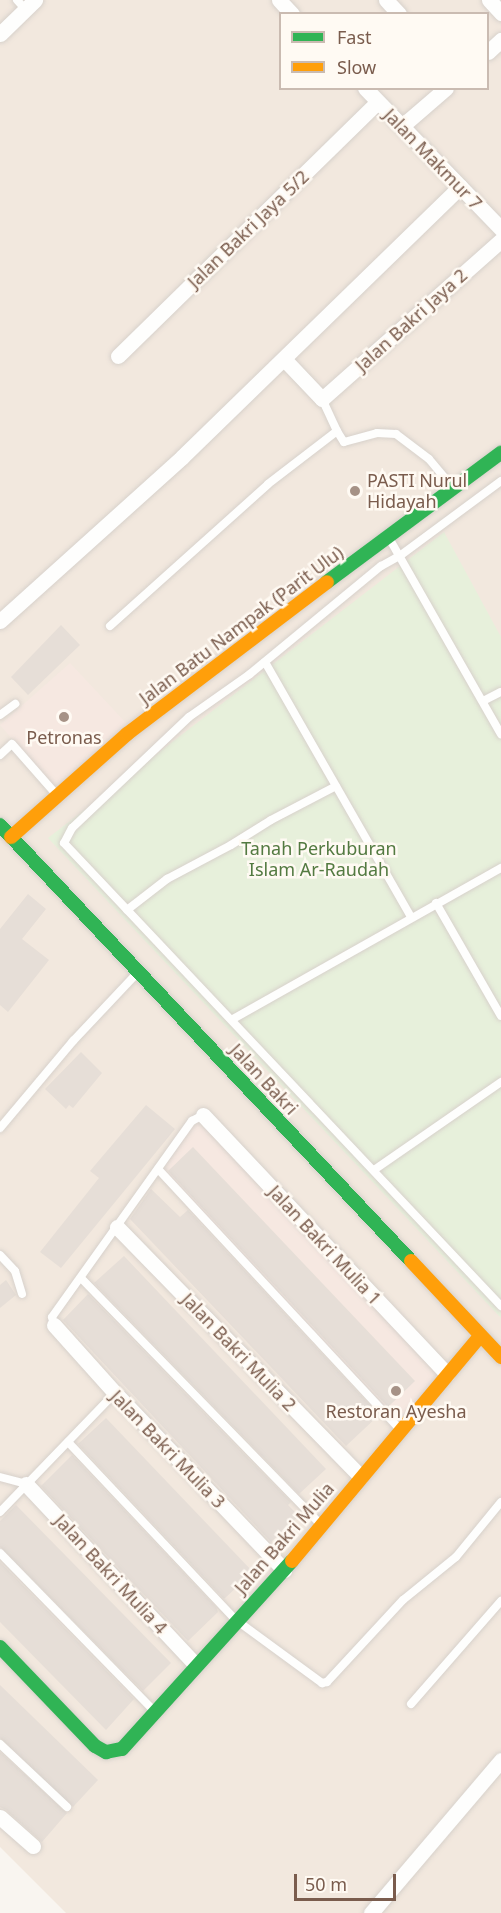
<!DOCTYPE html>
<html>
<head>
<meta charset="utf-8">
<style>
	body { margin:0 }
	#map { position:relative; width:501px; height:1913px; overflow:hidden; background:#f9f5f0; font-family:"Noto Sans",sans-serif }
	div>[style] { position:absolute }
	.residential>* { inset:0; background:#f2e8de }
	.commercial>* { inset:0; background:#f6e8e1 }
	.green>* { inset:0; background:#e7f0db }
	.building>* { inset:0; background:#e6ded7 }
	.roads { filter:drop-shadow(0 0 2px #d7d1cb) drop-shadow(0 0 2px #d7d1cb) }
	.lane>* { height:8px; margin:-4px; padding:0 4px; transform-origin:4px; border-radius:4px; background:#fefefd }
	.street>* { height:15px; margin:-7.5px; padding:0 7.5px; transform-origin:7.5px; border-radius:7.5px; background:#fefefd }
	.fast>* { height:14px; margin:-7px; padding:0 7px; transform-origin:7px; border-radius:7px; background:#30b455 }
	.slow>* { height:14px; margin:-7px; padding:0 7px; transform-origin:7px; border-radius:7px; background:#ff9f0a }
	.dots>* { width:16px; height:16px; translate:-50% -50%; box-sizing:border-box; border:3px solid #fffaf3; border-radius:50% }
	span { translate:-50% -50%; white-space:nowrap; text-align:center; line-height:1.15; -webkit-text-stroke:5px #fffaf3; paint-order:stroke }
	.street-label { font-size:18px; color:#7a5c4d }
	.poi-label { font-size:18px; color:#7a5c4d }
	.left { translate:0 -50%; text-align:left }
	.park-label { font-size:18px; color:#537a41 }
	.legend { position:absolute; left:279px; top:12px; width:210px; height:78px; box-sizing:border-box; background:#fffaf3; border:2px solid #cabbb1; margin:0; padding:8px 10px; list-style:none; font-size:18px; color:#7a5c4d }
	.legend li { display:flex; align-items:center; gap:12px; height:30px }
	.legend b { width:30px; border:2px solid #cabbb1 }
	.scale { position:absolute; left:294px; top:1874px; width:102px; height:27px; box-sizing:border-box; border:3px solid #7a5c4d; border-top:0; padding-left:8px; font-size:18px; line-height:21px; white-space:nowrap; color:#7a5c4d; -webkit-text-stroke:4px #fffaf3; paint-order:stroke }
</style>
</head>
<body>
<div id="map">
	<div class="residential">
		<div style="clip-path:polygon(evenodd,0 0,501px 0,501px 1913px,66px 1913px,0 1847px,0 0,280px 14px,488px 14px,488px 88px,280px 88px,280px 14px)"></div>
	</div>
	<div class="commercial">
		<div style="clip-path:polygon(70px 663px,127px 724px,55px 788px,0 725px)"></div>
		<div style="clip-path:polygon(206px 1110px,453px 1374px,402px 1435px,154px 1170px)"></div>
	</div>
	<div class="green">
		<div style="clip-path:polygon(444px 532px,501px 637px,501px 1318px,48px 838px)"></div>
	</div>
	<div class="building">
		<div style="clip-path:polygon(61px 625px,80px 645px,28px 695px,11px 677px)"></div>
		<div style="clip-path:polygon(28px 894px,46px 909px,22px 939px,49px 960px,8px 1012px,0 1005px,0 929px)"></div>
		<div style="clip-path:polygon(81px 1052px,102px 1073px,73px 1108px,69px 1105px,66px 1109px,45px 1089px)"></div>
		<div style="clip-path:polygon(146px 1105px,175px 1129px,61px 1268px,40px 1252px,99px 1178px,90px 1171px)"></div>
		<div style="clip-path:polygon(193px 1147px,415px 1381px,388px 1407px,168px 1171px)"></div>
		<div style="clip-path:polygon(151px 1189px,180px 1217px,188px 1210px,379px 1415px,346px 1446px,130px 1219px)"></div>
		<div style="clip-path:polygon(124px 1256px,326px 1469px,299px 1494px,94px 1283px)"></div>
		<div style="clip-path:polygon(6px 1280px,16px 1295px,0 1308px,0 1285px)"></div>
		<div style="clip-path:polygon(88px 1294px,291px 1502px,288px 1505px,299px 1516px,271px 1542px,63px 1320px)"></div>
		<div style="clip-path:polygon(106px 1418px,253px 1572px,224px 1599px,78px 1444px)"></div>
		<div style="clip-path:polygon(72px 1455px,216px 1607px,218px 1612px,188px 1641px,41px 1486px)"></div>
		<div style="clip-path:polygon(16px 1505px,171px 1663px,143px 1691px,0 1547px,0 1521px)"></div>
		<div style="clip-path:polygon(0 1562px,134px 1699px,106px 1730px,0 1622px)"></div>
		<div style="clip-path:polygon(0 1685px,98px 1780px,73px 1807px,0 1738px)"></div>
		<div style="clip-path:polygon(0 1752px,67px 1813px,42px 1842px,6px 1810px,0 1807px)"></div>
	</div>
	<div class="roads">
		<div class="lane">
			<div style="left:17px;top:0;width:12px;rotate:48deg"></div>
			<div style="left:337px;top:431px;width:13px;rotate:58deg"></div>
			<div style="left:344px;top:442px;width:34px;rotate:-15deg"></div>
			<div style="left:377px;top:433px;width:19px;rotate:3deg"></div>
			<div style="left:396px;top:434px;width:41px;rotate:37.1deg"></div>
			<div style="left:429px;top:459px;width:35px;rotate:50deg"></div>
			<div style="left:501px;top:481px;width:124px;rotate:143.5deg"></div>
			<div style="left:401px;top:555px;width:23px;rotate:151deg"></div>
			<div style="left:381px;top:566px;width:170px;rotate:140.5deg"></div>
			<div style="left:250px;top:674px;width:75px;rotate:144.8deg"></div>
			<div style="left:189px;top:717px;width:161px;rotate:136.5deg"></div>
			<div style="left:72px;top:828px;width:17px;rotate:118deg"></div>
			<div style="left:64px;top:843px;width:637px;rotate:46.65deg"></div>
			<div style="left:389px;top:538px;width:226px;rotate:60.3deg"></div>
			<div style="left:110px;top:626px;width:212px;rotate:-41.9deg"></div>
			<div style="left:268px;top:484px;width:87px;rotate:-37.5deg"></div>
			<div style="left:337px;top:431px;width:35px;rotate:-115deg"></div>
			<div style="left:265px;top:662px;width:294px;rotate:60.2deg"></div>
			<div style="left:483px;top:701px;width:20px;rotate:-27deg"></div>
			<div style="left:0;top:715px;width:19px;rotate:-36deg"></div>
			<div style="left:0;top:755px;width:16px;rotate:-43deg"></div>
			<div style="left:12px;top:744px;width:67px;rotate:48.7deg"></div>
			<div style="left:436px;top:903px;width:130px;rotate:60.1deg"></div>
			<div style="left:127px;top:910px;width:51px;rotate:-37.8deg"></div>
			<div style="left:167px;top:879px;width:72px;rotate:-28deg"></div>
			<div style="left:231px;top:845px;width:47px;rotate:-32deg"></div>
			<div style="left:271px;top:820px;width:73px;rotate:-27.6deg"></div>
			<div style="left:233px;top:1019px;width:308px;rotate:-29.4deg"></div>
			<div style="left:0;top:1128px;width:114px;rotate:-50deg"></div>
			<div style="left:73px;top:1041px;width:93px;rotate:-46.7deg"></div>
			<div style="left:158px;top:1169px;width:355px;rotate:47.1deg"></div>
			<div style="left:374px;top:1170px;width:155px;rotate:-34.7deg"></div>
			<div style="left:0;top:1255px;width:22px;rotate:47deg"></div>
			<div style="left:15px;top:1271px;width:24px;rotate:73deg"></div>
			<div style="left:81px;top:1278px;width:343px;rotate:45.8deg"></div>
			<div style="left:54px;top:1325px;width:8px;rotate:-104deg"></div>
			<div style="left:52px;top:1317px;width:241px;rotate:-54.5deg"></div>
			<div style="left:192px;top:1121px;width:13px;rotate:-29deg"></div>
			<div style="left:68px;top:1442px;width:245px;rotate:46.7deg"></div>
			<div style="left:236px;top:1620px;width:107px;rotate:36.2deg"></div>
			<div style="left:322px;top:1683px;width:5px;rotate:-11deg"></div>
			<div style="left:327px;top:1682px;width:112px;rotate:-47.2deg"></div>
			<div style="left:403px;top:1600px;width:68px;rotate:-39.1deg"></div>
			<div style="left:456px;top:1557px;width:71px;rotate:-50.7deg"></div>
			<div style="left:0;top:1477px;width:27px;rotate:15deg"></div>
			<div style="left:0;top:1512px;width:165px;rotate:-46deg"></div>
			<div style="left:0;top:1553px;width:221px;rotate:45.7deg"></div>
			<div style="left:411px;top:1704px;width:137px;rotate:-48.9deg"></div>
			<div style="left:0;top:1744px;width:92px;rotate:43.2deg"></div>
		</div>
		<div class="street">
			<div style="left:279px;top:0;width:19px;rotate:47deg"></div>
			<div style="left:386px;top:0;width:19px;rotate:47deg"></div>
			<div style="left:489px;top:0;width:18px;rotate:47deg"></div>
			<div style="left:0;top:34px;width:49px;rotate:-44.2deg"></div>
			<div style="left:488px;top:52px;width:18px;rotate:-43deg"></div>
			<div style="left:365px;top:88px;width:196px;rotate:46deg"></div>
			<div style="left:402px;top:126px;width:58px;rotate:-40.8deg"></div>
			<div style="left:118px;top:356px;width:363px;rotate:-44.4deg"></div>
			<div style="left:284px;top:359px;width:55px;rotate:46.5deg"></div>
			<div style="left:322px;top:399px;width:239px;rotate:-41.6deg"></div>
			<div style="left:0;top:621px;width:245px;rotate:-42deg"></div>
			<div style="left:182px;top:457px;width:388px;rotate:-44.2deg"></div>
			<div style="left:203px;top:1115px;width:356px;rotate:46.7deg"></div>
			<div style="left:117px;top:1227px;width:349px;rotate:45.7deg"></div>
			<div style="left:54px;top:1325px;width:91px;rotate:48.1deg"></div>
			<div style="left:115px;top:1393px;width:245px;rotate:46.3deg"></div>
			<div style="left:26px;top:1484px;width:248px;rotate:46.8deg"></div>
			<div style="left:0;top:1817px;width:44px;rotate:41.3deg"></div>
			<div style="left:371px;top:1913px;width:201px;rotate:-49.6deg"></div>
		</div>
		<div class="fast">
			<div style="left:327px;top:582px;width:217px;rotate:-36.6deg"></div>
			<div style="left:0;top:825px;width:599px;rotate:46.69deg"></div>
			<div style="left:0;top:1647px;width:137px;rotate:46.2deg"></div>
			<div style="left:95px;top:1746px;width:13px;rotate:29deg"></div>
			<div style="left:106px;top:1752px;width:16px;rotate:-11deg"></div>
			<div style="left:122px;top:1749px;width:253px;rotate:-47.9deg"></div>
		</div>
		<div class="slow">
			<div style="left:11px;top:837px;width:155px;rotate:-41.6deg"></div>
			<div style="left:127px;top:734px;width:251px;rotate:-37.2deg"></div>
			<div style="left:411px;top:1261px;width:132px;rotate:46.8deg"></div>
			<div style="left:292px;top:1561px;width:293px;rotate:-50.1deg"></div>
		</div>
	</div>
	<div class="dots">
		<div style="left:355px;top:491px;background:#a69286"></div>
		<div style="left:64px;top:717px;background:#a69286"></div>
		<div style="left:396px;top:1391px;background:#a69286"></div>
	</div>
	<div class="street-label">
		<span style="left:433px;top:159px;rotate:46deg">Jalan Makmur 7</span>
		<span style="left:248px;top:229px;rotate:-44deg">Jalan Bakri Jaya 5/2</span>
		<span style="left:411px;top:320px;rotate:-42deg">Jalan Bakri Jaya 2</span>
		<span style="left:241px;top:625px;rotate:-37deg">Jalan Batu Nampak (Parit Ulu)</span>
		<span style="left:264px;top:1079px;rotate:47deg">Jalan Bakri</span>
		<span style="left:325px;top:1245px;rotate:47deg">Jalan Bakri Mulia 1</span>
		<span style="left:239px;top:1352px;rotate:46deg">Jalan Bakri Mulia 2</span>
		<span style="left:168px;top:1449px;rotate:46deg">Jalan Bakri Mulia 3</span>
		<span style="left:284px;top:1538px;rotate:-49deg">Jalan Bakri Mulia</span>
		<span style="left:111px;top:1574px;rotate:47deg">Jalan Bakri Mulia 4</span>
	</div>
	<div class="poi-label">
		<span class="left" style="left:367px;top:491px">PASTI Nurul<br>Hidayah</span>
		<span style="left:64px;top:737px">Petronas</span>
		<span style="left:396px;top:1411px">Restoran Ayesha</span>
	</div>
	<div class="park-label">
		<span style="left:319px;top:859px">Tanah Perkuburan<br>Islam Ar-Raudah</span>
	</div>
	<ul class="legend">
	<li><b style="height:8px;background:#30b455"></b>Fast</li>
	<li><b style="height:8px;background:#ff9f0a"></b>Slow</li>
	</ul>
	<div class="scale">50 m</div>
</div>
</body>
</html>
